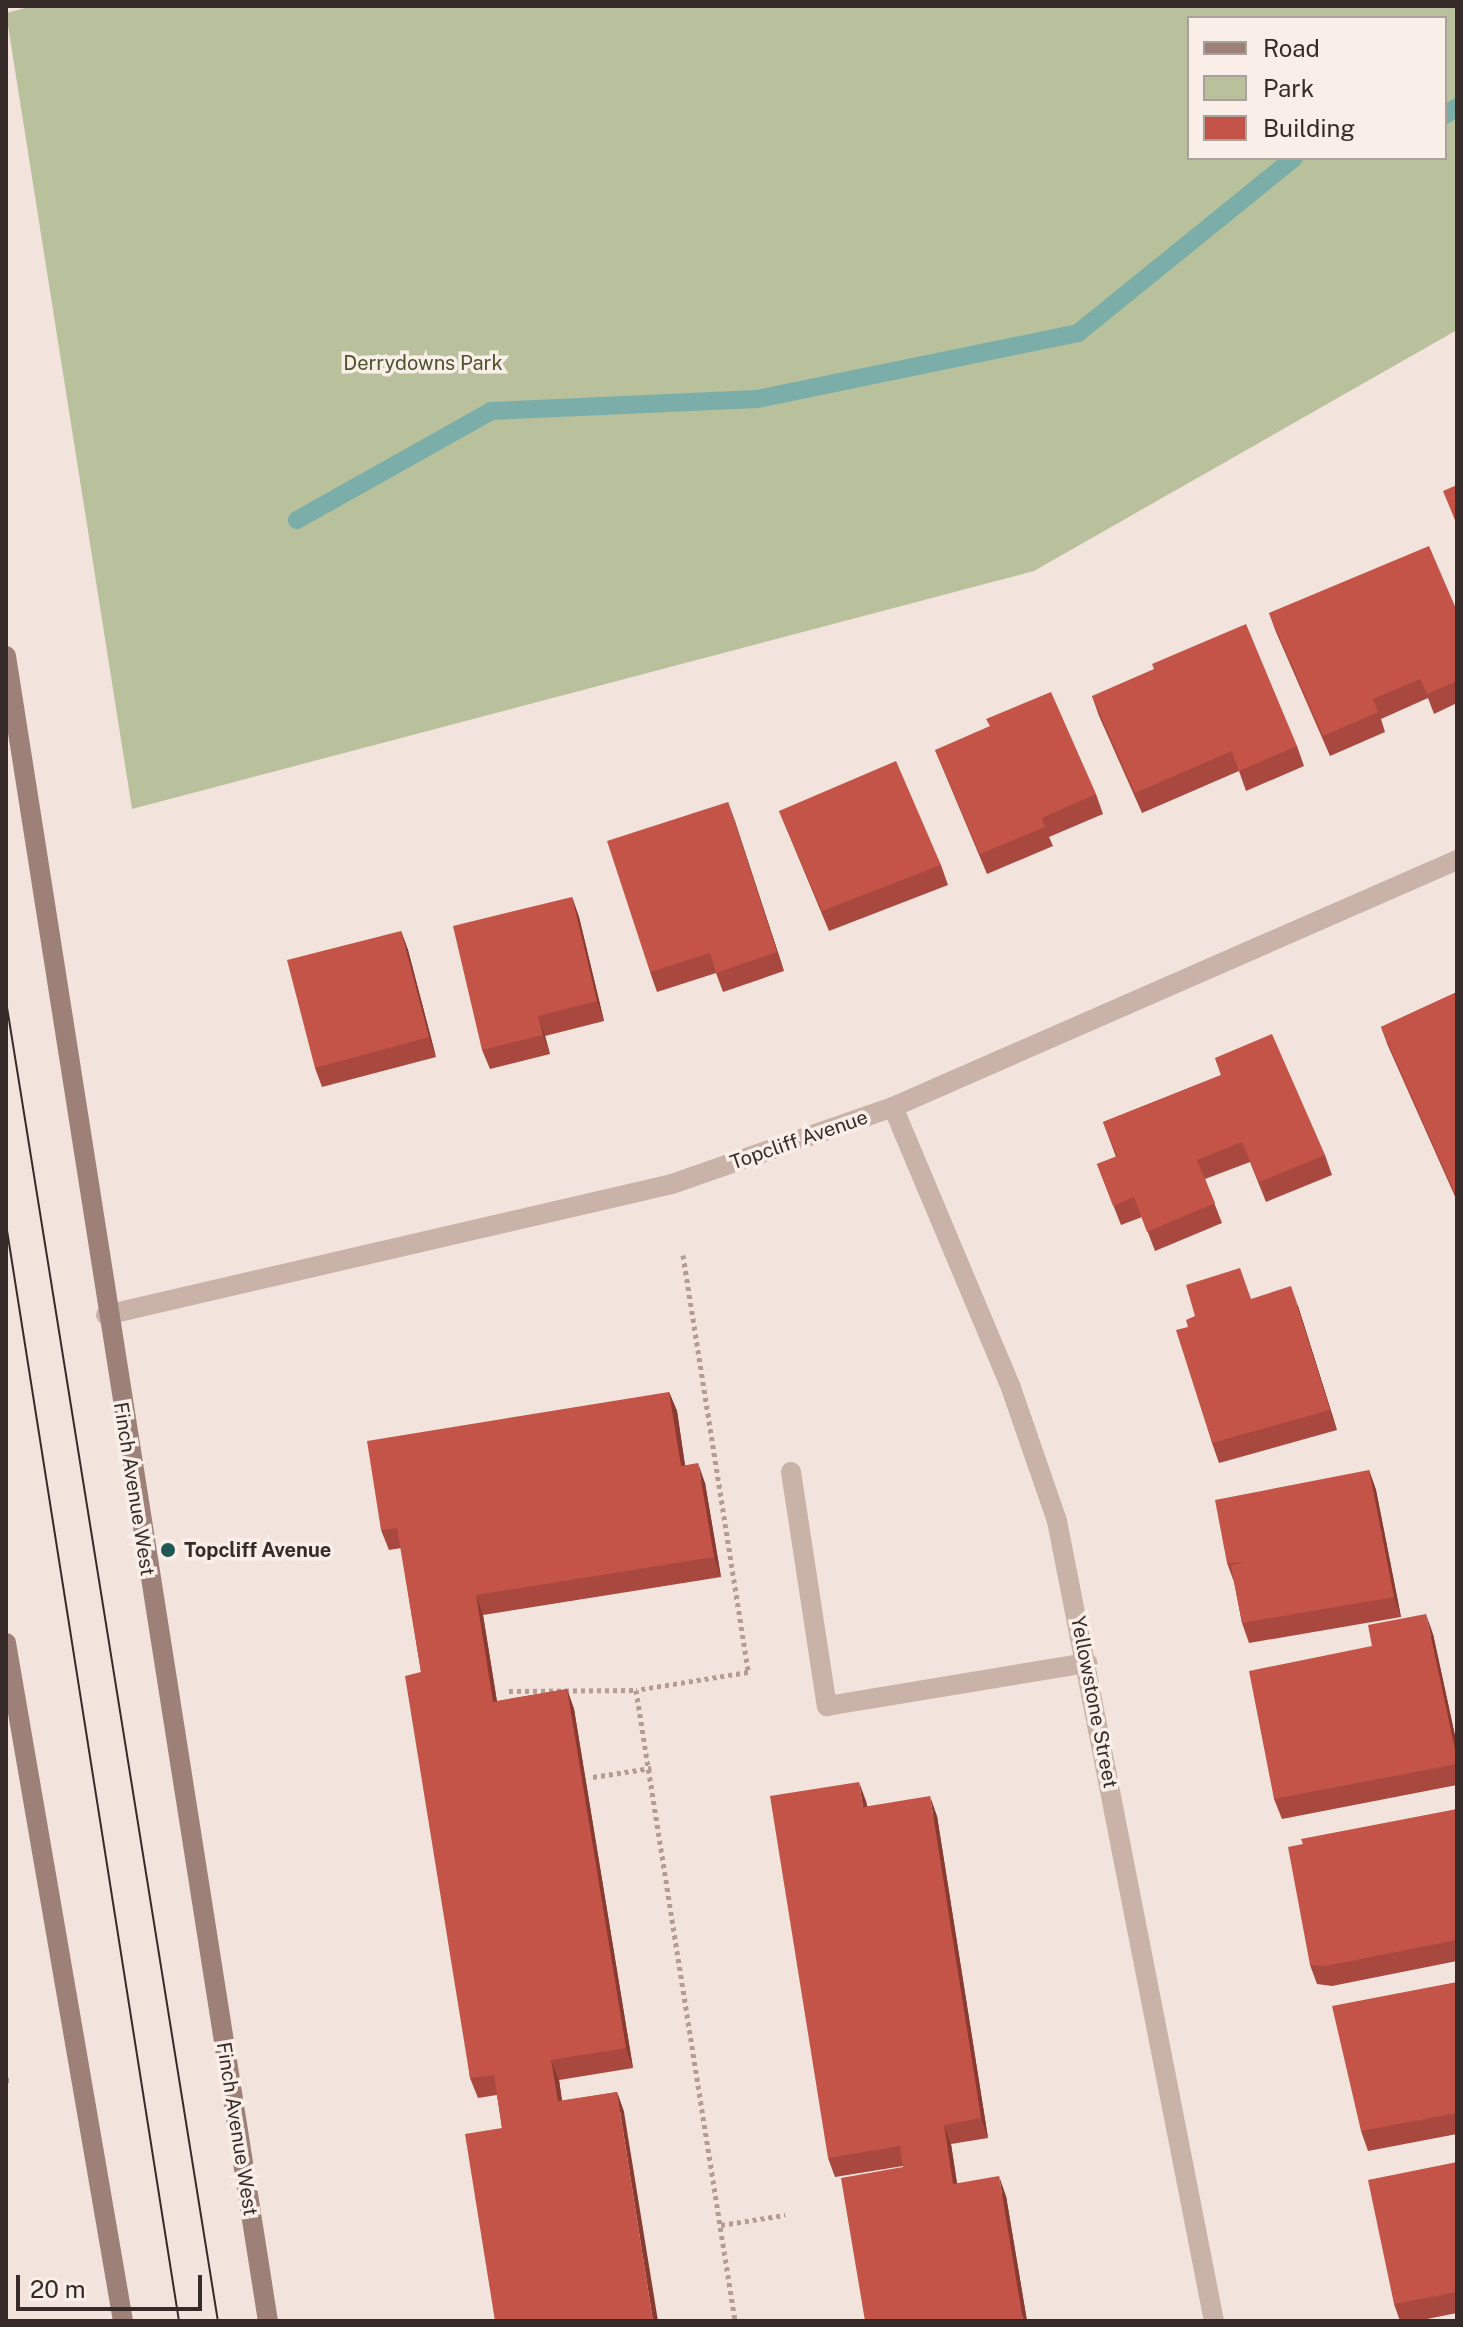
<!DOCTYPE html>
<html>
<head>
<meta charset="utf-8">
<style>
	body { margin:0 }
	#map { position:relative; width:1463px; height:2327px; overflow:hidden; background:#f2e4dc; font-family:"Public Sans",sans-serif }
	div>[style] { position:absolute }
	.green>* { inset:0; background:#b9c09c }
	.stream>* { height:18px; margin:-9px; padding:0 9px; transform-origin:9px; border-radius:9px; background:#7baea9 }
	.path>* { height:5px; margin-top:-2.5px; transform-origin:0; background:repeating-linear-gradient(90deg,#b59c92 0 4px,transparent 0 8px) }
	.service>* { height:20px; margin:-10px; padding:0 10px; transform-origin:10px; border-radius:10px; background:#c9b2a8 }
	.minor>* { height:20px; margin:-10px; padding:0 10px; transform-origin:10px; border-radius:10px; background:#c9b2a8 }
	.secondary>* { height:20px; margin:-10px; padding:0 10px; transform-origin:10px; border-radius:10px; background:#9d8179 }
	.tram>* { height:2px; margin:-1px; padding:0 1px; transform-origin:1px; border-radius:1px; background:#362b28 }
	.wall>* { inset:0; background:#a9483e }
	.shaded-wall>* { inset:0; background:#893b32 }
	.building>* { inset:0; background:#c45448 }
	.dots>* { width:22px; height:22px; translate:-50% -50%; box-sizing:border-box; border:4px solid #f9efe8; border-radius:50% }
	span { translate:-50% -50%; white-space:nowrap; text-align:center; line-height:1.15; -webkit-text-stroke:7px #f9efe8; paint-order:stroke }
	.park-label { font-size:20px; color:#4b542c }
	.street-label { font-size:20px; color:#362b28 }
	.poi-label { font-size:20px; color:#362b28; font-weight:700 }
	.left { translate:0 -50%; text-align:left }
	.frame { position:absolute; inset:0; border:8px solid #362b28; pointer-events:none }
	.legend { position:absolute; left:1187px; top:16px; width:260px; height:144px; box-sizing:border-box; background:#f9efe8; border:2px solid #aba19b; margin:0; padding:10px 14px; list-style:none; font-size:24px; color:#362b28 }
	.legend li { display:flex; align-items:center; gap:16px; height:40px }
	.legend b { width:40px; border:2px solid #aba19b }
	.scale { position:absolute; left:16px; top:2275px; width:186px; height:36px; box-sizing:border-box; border:4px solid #362b28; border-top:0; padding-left:10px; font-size:24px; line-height:28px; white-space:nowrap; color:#362b28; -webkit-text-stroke:6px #f9efe8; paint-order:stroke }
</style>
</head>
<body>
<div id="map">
	<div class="green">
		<div style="clip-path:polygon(evenodd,33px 6px,1457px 6px,1457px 330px,1034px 571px,132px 809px,6px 13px,33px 6px,1189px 18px,1445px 18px,1445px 158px,1189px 158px,1189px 18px)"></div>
	</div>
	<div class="stream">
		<div style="left:1445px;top:115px;width:14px;rotate:-34deg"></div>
		<div style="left:297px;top:520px;width:223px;rotate:-29.3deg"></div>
		<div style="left:491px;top:411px;width:266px;rotate:-2.6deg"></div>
		<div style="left:757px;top:399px;width:328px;rotate:-11.6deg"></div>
		<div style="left:1078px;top:333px;width:278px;rotate:-39deg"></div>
	</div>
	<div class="path">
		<div style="left:683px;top:1255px;width:422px;rotate:81.1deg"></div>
		<div style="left:748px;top:1672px;width:113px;rotate:170.9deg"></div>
		<div style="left:636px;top:1690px;width:639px;rotate:81.08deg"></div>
		<div style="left:509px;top:1691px;width:127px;rotate:-0.5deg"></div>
		<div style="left:593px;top:1777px;width:59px;rotate:-8.8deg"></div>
		<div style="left:6px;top:2080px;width:3px"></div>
		<div style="left:721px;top:2225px;width:65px;rotate:-8.9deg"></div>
	</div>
	<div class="service">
		<div style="left:791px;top:1472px;width:237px;rotate:81.3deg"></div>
		<div style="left:827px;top:1706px;width:264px;rotate:-9.4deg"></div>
	</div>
	<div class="minor">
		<div style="left:893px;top:1107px;width:305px;rotate:67.2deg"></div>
		<div style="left:1011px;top:1388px;width:141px;rotate:70.9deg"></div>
		<div style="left:1057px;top:1521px;width:815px;rotate:78.9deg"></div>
		<div style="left:106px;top:1315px;width:581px;rotate:-13.03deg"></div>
		<div style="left:672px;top:1184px;width:234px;rotate:-19.2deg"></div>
		<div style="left:893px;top:1107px;width:616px;rotate:-23.65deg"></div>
	</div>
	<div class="secondary">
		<div style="left:6px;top:656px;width:1685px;rotate:81.06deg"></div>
		<div style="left:6px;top:1643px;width:688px;rotate:80.21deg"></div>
	</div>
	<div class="tram">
		<div style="left:6px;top:1001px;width:1337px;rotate:80.88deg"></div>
		<div style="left:6px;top:1224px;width:1111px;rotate:81.04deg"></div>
	</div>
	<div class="wall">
		<div style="clip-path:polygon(1457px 611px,1457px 703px,1434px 714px,1428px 698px,1381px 719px,1385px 732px,1330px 756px,1276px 632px,1269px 613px)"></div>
		<div style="clip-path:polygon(1092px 696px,1297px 746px,1304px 766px,1246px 791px,1239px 771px,1142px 813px,1099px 716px)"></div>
		<div style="clip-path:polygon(935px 750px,1096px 794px,1103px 814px,1049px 837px,1053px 846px,987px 874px)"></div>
		<div style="clip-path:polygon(728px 802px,784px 971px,723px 992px,716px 973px,657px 992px,650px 972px)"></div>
		<div style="clip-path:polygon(779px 811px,941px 865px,948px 885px,829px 931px)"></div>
		<div style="clip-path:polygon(572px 897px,579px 917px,604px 1021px,545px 1036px,550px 1054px,490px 1069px,482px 1050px)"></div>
		<div style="clip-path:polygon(401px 931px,408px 950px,436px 1057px,322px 1087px,315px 1068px)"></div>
		<div style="clip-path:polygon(1457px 992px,1457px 1201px,1388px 1046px,1381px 1027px)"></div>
		<div style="clip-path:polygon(1215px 1058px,1325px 1155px,1332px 1175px,1266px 1202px,1250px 1162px,1205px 1179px,1222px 1223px,1155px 1251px,1142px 1217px,1121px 1225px,1097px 1164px,1116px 1157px,1103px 1122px,1221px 1075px)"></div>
		<div style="clip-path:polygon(1251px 1299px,1298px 1306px,1337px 1430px,1219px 1463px,1212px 1443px,1188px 1327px)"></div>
		<div style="clip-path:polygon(669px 1392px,677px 1411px,685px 1465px,705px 1483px,721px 1577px,483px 1615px,497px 1701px,567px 1689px,574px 1709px,633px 2068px,559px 2080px,562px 2101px,617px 2092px,624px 2112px,502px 2128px,497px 2095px,478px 2098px,470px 2078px,421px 1672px,401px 1548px,389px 1550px,381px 1530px)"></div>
		<div style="clip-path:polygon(1369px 1470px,1376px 1490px,1401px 1617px,1249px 1643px,1242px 1623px,1234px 1582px,1227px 1563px)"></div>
		<div style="clip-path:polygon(1433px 1634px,1457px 1745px,1457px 1785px,1282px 1819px,1274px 1799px)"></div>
		<div style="clip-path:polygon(866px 1801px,867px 1806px,937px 1816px,988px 2138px,951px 2144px,957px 2183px,1006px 2196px,1027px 2321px,903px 2166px,835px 2177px,828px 2158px)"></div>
		<div style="clip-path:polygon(1457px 1809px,1457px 1961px,1332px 1986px,1317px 1984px,1310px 1965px)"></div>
		<div style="clip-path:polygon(1457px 1982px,1457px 2134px,1368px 2151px,1361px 2131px)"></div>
		<div style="clip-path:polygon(1457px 2162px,1457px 2313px,1417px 2321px,1400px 2321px,1394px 2304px)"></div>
	</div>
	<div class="shaded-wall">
		<div style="clip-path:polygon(728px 802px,735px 821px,784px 971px,777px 952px)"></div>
		<div style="clip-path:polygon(572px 897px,579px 917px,604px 1021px,597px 1001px)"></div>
		<div style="clip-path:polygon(401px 931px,408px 950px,436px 1057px,429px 1037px)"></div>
		<div style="clip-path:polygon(538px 1016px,545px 1036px,550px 1054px,543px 1035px)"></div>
		<div style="clip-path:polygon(1291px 1286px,1298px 1306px,1337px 1430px,1330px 1410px)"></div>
		<div style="clip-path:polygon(669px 1392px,677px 1411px,688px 1486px,681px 1466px)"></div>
		<div style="clip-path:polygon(698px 1463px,705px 1483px,721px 1577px,714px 1557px)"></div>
		<div style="clip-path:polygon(1369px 1470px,1376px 1490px,1401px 1617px,1394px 1597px)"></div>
		<div style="clip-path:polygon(476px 1595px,483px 1615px,500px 1721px,493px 1702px)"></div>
		<div style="clip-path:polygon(1426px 1614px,1433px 1634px,1457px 1745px,1457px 1759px)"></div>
		<div style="clip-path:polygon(567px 1689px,574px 1709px,633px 2068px,626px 2048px)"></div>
		<div style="clip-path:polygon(859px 1782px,866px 1801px,870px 1826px,863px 1807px)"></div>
		<div style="clip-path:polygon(930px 1796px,937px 1816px,988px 2138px,981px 2118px)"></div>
		<div style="clip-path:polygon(551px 2060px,559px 2080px,565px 2121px,558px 2101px)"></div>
		<div style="clip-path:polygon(617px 2092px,624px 2112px,658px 2321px,653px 2321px)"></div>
		<div style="clip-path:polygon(944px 2125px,951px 2144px,960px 2204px,953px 2184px)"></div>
		<div style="clip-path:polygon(999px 2176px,1006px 2196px,1027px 2321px,1023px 2321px)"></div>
	</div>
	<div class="building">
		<div style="clip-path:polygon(1457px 485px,1457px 525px,1443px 491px)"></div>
		<div style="clip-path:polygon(1429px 546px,1457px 611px,1457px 681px,1427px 694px,1420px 679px,1373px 699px,1378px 712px,1323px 736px,1269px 613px)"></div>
		<div style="clip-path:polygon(1246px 624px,1297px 746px,1239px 771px,1232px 751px,1135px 793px,1092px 696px,1154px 669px,1152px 664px)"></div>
		<div style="clip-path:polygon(1051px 692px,1096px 794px,1042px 818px,1045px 827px,980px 854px,935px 750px,990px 726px,986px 719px)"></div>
		<div style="clip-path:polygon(896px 761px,941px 865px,822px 911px,779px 811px)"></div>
		<div style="clip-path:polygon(728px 802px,777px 952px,716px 973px,710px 953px,650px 972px,607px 841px)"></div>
		<div style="clip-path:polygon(572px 897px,597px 1001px,538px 1016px,543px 1035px,482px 1050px,453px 926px)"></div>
		<div style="clip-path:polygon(401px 931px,429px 1037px,315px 1068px,287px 960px)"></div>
		<div style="clip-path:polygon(1457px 992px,1457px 1198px,1381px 1027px)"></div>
		<div style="clip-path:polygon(1272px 1034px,1325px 1155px,1259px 1182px,1242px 1142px,1197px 1160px,1215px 1203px,1147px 1232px,1134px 1197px,1113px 1206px,1097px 1164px,1117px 1156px,1103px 1122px,1222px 1075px,1215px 1058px)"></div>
		<div style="clip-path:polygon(1240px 1268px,1251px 1299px,1291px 1286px,1330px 1410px,1212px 1443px,1176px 1330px,1188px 1327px,1186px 1320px,1195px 1316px,1186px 1285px)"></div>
		<div style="clip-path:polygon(669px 1392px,681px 1466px,698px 1463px,714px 1557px,476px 1595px,493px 1702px,567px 1689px,626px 2048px,551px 2060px,558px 2101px,617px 2092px,653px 2321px,495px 2321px,465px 2134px,502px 2128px,494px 2075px,470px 2078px,405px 1676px,421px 1672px,397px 1528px,381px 1530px,367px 1441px)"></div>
		<div style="clip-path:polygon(1369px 1470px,1394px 1597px,1242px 1623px,1231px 1565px,1247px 1562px,1227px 1563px,1215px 1500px)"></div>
		<div style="clip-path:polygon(1426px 1614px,1457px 1759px,1457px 1764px,1274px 1799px,1249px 1671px,1372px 1646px,1368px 1625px)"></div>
		<div style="clip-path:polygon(859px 1782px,863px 1807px,930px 1796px,981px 2118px,944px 2125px,953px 2184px,999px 2176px,1023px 2321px,865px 2321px,841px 2178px,903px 2167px,900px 2146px,828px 2158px,770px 1796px)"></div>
		<div style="clip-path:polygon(1457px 1809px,1457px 1940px,1325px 1966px,1310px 1965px,1288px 1847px,1303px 1844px,1301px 1839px)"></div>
		<div style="clip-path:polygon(1457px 1982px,1457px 2113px,1361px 2131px,1332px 2006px)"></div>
		<div style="clip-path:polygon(1457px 2162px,1457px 2292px,1394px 2304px,1368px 2180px)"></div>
	</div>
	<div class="dots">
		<div style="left:168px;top:1550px;background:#1e5753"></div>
	</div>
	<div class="park-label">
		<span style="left:423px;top:363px">Derrydowns Park</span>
	</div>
	<div class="street-label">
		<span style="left:799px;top:1140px;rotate:-19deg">Topcliff Avenue</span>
		<span style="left:134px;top:1489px;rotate:81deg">Finch Avenue West</span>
		<span style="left:1094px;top:1702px;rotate:79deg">Yellowstone Street</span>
		<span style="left:237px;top:2129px;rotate:81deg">Finch Avenue West</span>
	</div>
	<div class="poi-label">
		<span class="left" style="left:184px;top:1550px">Topcliff Avenue</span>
	</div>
	<div class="frame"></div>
	<ul class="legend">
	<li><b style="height:10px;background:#9d8179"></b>Road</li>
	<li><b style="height:22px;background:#b9c09c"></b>Park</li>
	<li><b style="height:22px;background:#c45448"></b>Building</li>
	</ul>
	<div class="scale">20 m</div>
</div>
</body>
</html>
